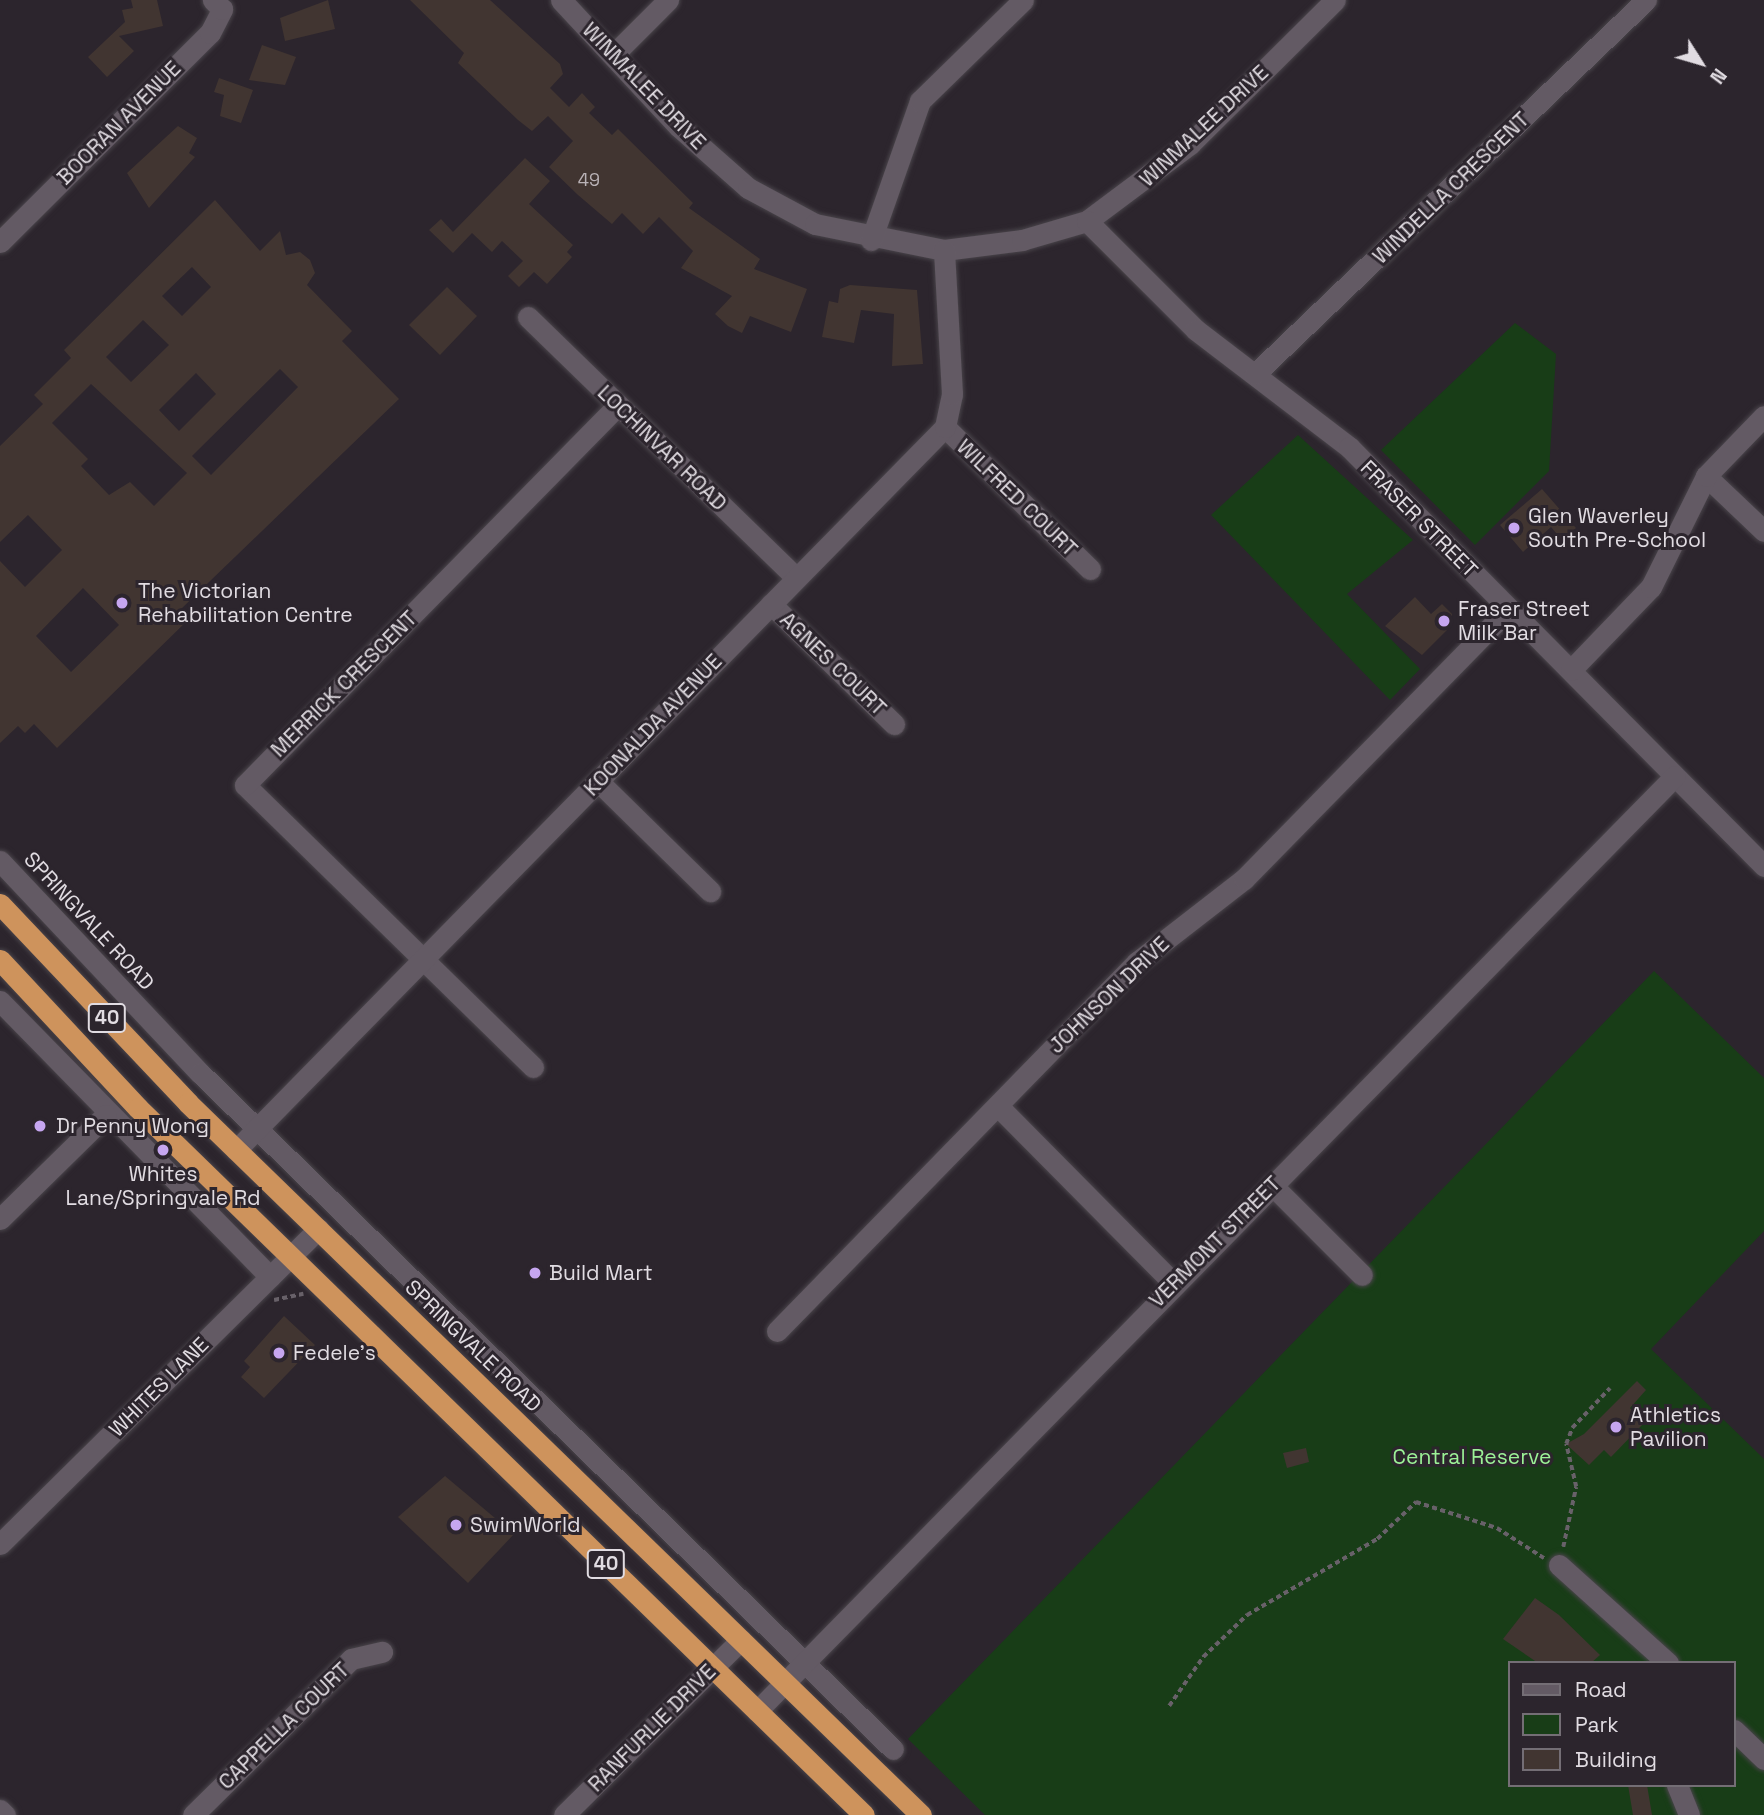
<!DOCTYPE html>
<html>
<head>
<meta charset="utf-8">
<style>
	body { margin:0 }
	#map { position:relative; width:1764px; height:1815px; overflow:hidden; background:#2c252d; font-family:"Space Grotesk",sans-serif }
	div>[style] { position:absolute }
	.green>* { inset:0; background:#183d17 }
	.building>* { inset:0; background:#413531 }
	.path>* { height:3.5px; margin-top:-1.75px; transform-origin:0; background:repeating-linear-gradient(90deg,#686169 0 5px,transparent 0 8.5px) }
	.roads { filter:drop-shadow(0 0 2px #49444a) drop-shadow(0 0 2px #49444a) }
	.minor>* { height:21px; margin:-10.5px; padding:0 10.5px; transform-origin:10.5px; border-radius:10.5px; background:#635a64 }
	.highway>* { height:21px; margin:-10.5px; padding:0 10.5px; transform-origin:10.5px; border-radius:10.5px; background:#ce935c }
	.dots>* { width:19px; height:19px; translate:-50% -50%; box-sizing:border-box; border:4px solid #2c252d; border-radius:50% }
	span { translate:-50% -50%; white-space:nowrap; text-align:center; line-height:1.15; -webkit-text-stroke:6px #2c252d; paint-order:stroke }
	.number-label { font-size:18px; color:#b9b2b6 }
	.number-label span { -webkit-text-stroke-width:0 }
	.shield-label span { padding:2px 5px; background:#2c252d; border:2px solid; border-radius:5px; -webkit-text-stroke-width:0 }
	.shield-label { font-size:19px; color:#e1dce2; font-weight:700 }
	.street-label { font-size:21px; color:#e1dce2 }
	.poi-label { font-size:21px; color:#e1dce2 }
	.left { translate:0 -50%; text-align:left }
	.park-label { font-size:21px; color:#9cf297 }
	.legend { position:absolute; left:1508px; top:1661px; width:228px; height:126px; box-sizing:border-box; background:#2c252d; border:2px solid #746e75; margin:0; padding:9px 12px; list-style:none; font-size:21px; color:#e1dce2 }
	.legend li { display:flex; align-items:center; gap:14px; height:35px }
	.legend b { width:35px; border:2px solid #746e75 }
	.north { position:absolute; left:1666px; top:28px; width:70px; height:70px; -webkit-text-stroke:5px #2c252d; paint-order:stroke; rotate:127deg; font-size:19px; font-weight:700; line-height:28px; text-align:center; color:#e1dce2 }
	.north::after { content:''; display:block; margin:auto; width:24px; height:32px; background:#e1dce2; clip-path:polygon(50% 0,100% 100%,50% 72%,0 100%) }
</style>
</head>
<body>
<div id="map">
	<div class="green">
		<div style="clip-path:polygon(1515px 323px,1556px 354px,1549px 471px,1475px 545px,1381px 450px)"></div>
		<div style="clip-path:polygon(1298px 435px,1413px 540px,1347px 594px,1420px 669px,1390px 700px,1211px 515px)"></div>
		<div style="clip-path:polygon(evenodd,1654px 971px,1764px 1078px,1764px 1231px,1651px 1349px,1764px 1459px,1764px 1815px,985px 1815px,908px 1739px,1654px 971px,1510px 1663px,1734px 1663px,1734px 1785px,1510px 1785px,1510px 1663px)"></div>
	</div>
	<div class="building">
		<div style="clip-path:polygon(131px 0,157px 0,163px 26px,119px 36px,134px 51px,107px 77px,88px 57px,125px 22px,122px 10px,133px 8px)"></div>
		<div style="clip-path:polygon(328px 0,335px 29px,285px 41px,280px 18px)"></div>
		<div style="clip-path:polygon(410px 0,490px 0,560px 64px,563px 74px,550px 88px,569px 107px,582px 93px,595px 107px,589px 113px,612px 135px,618px 129px,693px 203px,689px 208px,760px 259px,754px 269px,807px 289px,791px 332px,750px 316px,742px 333px,728px 326px,715px 314px,732px 296px,681px 268px,693px 251px,659px 217px,643px 234px,622px 213px,612px 224px,578px 195px,549px 167px,573px 141px,548px 116px,532px 131px,518px 120px,458px 63px,464px 53px)"></div>
		<div style="clip-path:polygon(262px 45px,296px 57px,285px 85px,249px 80px)"></div>
		<div style="clip-path:polygon(219px 78px,253px 90px,241px 123px,220px 116px,224px 95px,214px 92px)"></div>
		<div style="clip-path:polygon(178px 126px,197px 138px,189px 153px,195px 157px,149px 208px,127px 173px)"></div>
		<div style="clip-path:polygon(525px 158px,550px 181px,529px 204px,573px 245px,567px 252px,572px 257px,547px 284px,534px 272px,519px 287px,508px 276px,523px 261px,502px 241px,492px 252px,472px 233px,453px 253px,429px 230px,441px 219px,453px 232px)"></div>
		<div style="clip-path:polygon(evenodd,215px 200px,260px 251px,280px 231px,286px 255px,300px 252px,310px 260px,315px 273px,307px 285px,352px 331px,342px 341px,399px 399px,180px 610px,189px 619px,57px 748px,34px 724px,25px 733px,18px 726px,0 743px,0 561px,25px 587px,62px 550px,28px 515px,0 542px,0 446px,43px 404px,34px 395px,71px 358px,64px 350px,215px 200px,192px 267px,211px 287px,182px 316px,162px 296px,192px 267px,215px 200px,143px 320px,169px 345px,131px 382px,106px 357px,143px 320px,215px 200px,280px 369px,298px 387px,211px 475px,192px 456px,280px 369px,215px 200px,196px 373px,216px 394px,179px 431px,159px 410px,196px 373px,215px 200px,91px 384px,187px 473px,154px 506px,130px 482px,109px 495px,81px 466px,88px 459px,52px 423px,91px 384px,215px 200px,83px 588px,119px 625px,71px 672px,36px 636px,83px 588px)"></div>
		<div style="clip-path:polygon(850px 285px,917px 290px,923px 364px,892px 366px,894px 314px,861px 310px,854px 343px,822px 337px,829px 301px,838px 303px,840px 289px)"></div>
		<div style="clip-path:polygon(447px 287px,477px 316px,440px 355px,409px 325px)"></div>
		<div style="clip-path:polygon(1542px 489px,1576px 528px,1562px 540px,1551px 527px,1523px 552px,1500px 525px)"></div>
		<div style="clip-path:polygon(1415px 597px,1431px 614px,1442px 604px,1452px 614px,1452px 625px,1422px 655px,1385px 626px)"></div>
		<div style="clip-path:polygon(284px 1316px,315px 1345px,264px 1398px,241px 1377px,250px 1367px,244px 1361px)"></div>
		<div style="clip-path:polygon(1637px 1381px,1646px 1390px,1630px 1408px,1644px 1423px,1611px 1457px,1604px 1450px,1589px 1465px,1566px 1444px,1584px 1434px)"></div>
		<div style="clip-path:polygon(1306px 1448px,1309px 1462px,1287px 1468px,1283px 1453px)"></div>
		<div style="clip-path:polygon(445px 1476px,514px 1534px,468px 1583px,398px 1517px)"></div>
		<div style="clip-path:polygon(1535px 1598px,1559px 1615px,1600px 1655px,1591px 1663px,1538px 1663px,1503px 1639px)"></div>
		<div style="clip-path:polygon(1628px 1785px,1647px 1785px,1652px 1815px,1633px 1815px)"></div>
	</div>
	<div class="path">
		<div style="left:274px;top:1300px;width:30px;rotate:-12deg"></div>
		<div style="left:1563px;top:1547px;width:61px;rotate:-77.8deg"></div>
		<div style="left:1576px;top:1487px;width:44px;rotate:-103.1deg"></div>
		<div style="left:1566px;top:1444px;width:17px;rotate:-69deg"></div>
		<div style="left:1572px;top:1428px;width:55px;rotate:-46.5deg"></div>
		<div style="left:1169px;top:1706px;width:60px;rotate:-55.2deg"></div>
		<div style="left:1203px;top:1657px;width:61px;rotate:-43.7deg"></div>
		<div style="left:1247px;top:1615px;width:151px;rotate:-30.3deg"></div>
		<div style="left:1377px;top:1539px;width:54px;rotate:-43.5deg"></div>
		<div style="left:1416px;top:1502px;width:85px;rotate:17.8deg"></div>
		<div style="left:1497px;top:1528px;width:56px;rotate:32.6deg"></div>
	</div>
	<div class="roads">
		<div class="minor">
			<div style="left:561px;top:0;width:173px;rotate:47.1deg"></div>
			<div style="left:679px;top:127px;width:92px;rotate:41.5deg"></div>
			<div style="left:748px;top:188px;width:76px;rotate:28.2deg"></div>
			<div style="left:815px;top:224px;width:132px;rotate:11.4deg"></div>
			<div style="left:944px;top:250px;width:79px;rotate:-7.3deg"></div>
			<div style="left:1022px;top:240px;width:68px;rotate:-16.3deg"></div>
			<div style="left:1087px;top:221px;width:129px;rotate:-36.8deg"></div>
			<div style="left:1190px;top:144px;width:204px;rotate:-44.8deg"></div>
			<div style="left:613px;top:55px;width:78px;rotate:-45deg"></div>
			<div style="left:1087px;top:221px;width:154px;rotate:45deg"></div>
			<div style="left:1196px;top:330px;width:193px;rotate:37.4deg"></div>
			<div style="left:1349px;top:447px;width:590px;rotate:45.27deg"></div>
			<div style="left:871px;top:240px;width:147px;rotate:-70.6deg"></div>
			<div style="left:920px;top:101px;width:144px;rotate:-44.4deg"></div>
			<div style="left:0;top:242px;width:296px;rotate:-44.9deg"></div>
			<div style="left:210px;top:33px;width:27px;rotate:-63deg"></div>
			<div style="left:222px;top:9px;width:13px;rotate:-135deg"></div>
			<div style="left:528px;top:317px;width:374px;rotate:44.2deg"></div>
			<div style="left:1255px;top:374px;width:541px;rotate:-43.73deg"></div>
			<div style="left:945px;top:427px;width:203px;rotate:44.4deg"></div>
			<div style="left:1706px;top:476px;width:80px;rotate:43.5deg"></div>
			<div style="left:771px;top:604px;width:172px;rotate:44.3deg"></div>
			<div style="left:1571px;top:670px;width:115px;rotate:-46.1deg"></div>
			<div style="left:1651px;top:587px;width:124px;rotate:-63.6deg"></div>
			<div style="left:1706px;top:476px;width:83px;rotate:-46deg"></div>
			<div style="left:599px;top:782px;width:156px;rotate:44.5deg"></div>
			<div style="left:0;top:861px;width:291px;rotate:46.7deg"></div>
			<div style="left:200px;top:1073px;width:968px;rotate:44.29deg"></div>
			<div style="left:0;top:1001px;width:386px;rotate:45.6deg"></div>
			<div style="left:533px;top:1067px;width:403px;rotate:-135.6deg"></div>
			<div style="left:245px;top:785px;width:531px;rotate:-45.53deg"></div>
			<div style="left:998px;top:1106px;width:249px;rotate:45.3deg"></div>
			<div style="left:236px;top:1150px;width:1013px;rotate:-45.56deg"></div>
			<div style="left:945px;top:427px;width:34px;rotate:-78deg"></div>
			<div style="left:952px;top:394px;width:144px;rotate:-93.2deg"></div>
			<div style="left:1272px;top:1185px;width:127px;rotate:45deg"></div>
			<div style="left:0;top:1219px;width:148px;rotate:-44.5deg"></div>
			<div style="left:777px;top:1331px;width:516px;rotate:-45.71deg"></div>
			<div style="left:1137px;top:962px;width:135px;rotate:-37.8deg"></div>
			<div style="left:1244px;top:879px;width:378px;rotate:-45.6deg"></div>
			<div style="left:0;top:1544px;width:448px;rotate:-44.7deg"></div>
			<div style="left:1559px;top:1565px;width:147px;rotate:42deg"></div>
			<div style="left:757px;top:1711px;width:1310px;rotate:-45.53deg"></div>
			<div style="left:1734px;top:1730px;width:42px;rotate:44deg"></div>
			<div style="left:1677px;top:1785px;width:32px;rotate:68deg"></div>
			<div style="left:0;top:1810px;width:7px;rotate:45deg"></div>
			<div style="left:193px;top:1815px;width:222px;rotate:-44.6deg"></div>
			<div style="left:351px;top:1659px;width:32px;rotate:-13deg"></div>
			<div style="left:564px;top:1815px;width:249px;rotate:-44.7deg"></div>
		</div>
		<div class="highway">
			<div style="left:0;top:904px;width:274px;rotate:46.6deg"></div>
			<div style="left:188px;top:1103px;width:1022px;rotate:44.17deg"></div>
			<div style="left:0;top:960px;width:202px;rotate:47deg"></div>
			<div style="left:138px;top:1108px;width:1013px;rotate:44.24deg"></div>
		</div>
	</div>
	<div class="dots">
		<div style="left:1514px;top:528px;background:#c6a6f0"></div>
		<div style="left:122px;top:603px;background:#c6a6f0"></div>
		<div style="left:1444px;top:621px;background:#c6a6f0"></div>
		<div style="left:40px;top:1126px;background:#c6a6f0"></div>
		<div style="left:163px;top:1150px;background:#c6a6f0"></div>
		<div style="left:535px;top:1273px;background:#c6a6f0"></div>
		<div style="left:279px;top:1353px;background:#c6a6f0"></div>
		<div style="left:1616px;top:1427px;background:#c6a6f0"></div>
		<div style="left:456px;top:1525px;background:#c6a6f0"></div>
	</div>
	<div class="number-label">
		<span style="left:589px;top:180px">49</span>
	</div>
	<div class="shield-label">
		<span style="left:107px;top:1018px">40</span>
		<span style="left:606px;top:1564px">40</span>
	</div>
	<div class="street-label">
		<span style="left:644px;top:86px;rotate:46deg">WINMALEE DRIVE</span>
		<span style="left:119px;top:123px;rotate:-45deg">BOORAN AVENUE</span>
		<span style="left:1204px;top:126px;rotate:-43deg">WINMALEE DRIVE</span>
		<span style="left:1451px;top:188px;rotate:-44deg">WINDELLA CRESCENT</span>
		<span style="left:662px;top:448px;rotate:44deg">LOCHINVAR ROAD</span>
		<span style="left:1017px;top:498px;rotate:44deg">WILFRED COURT</span>
		<span style="left:1419px;top:519px;rotate:45deg">FRASER STREET</span>
		<span style="left:833px;top:664px;rotate:44deg">AGNES COURT</span>
		<span style="left:344px;top:684px;rotate:-45deg">MERRICK CRESCENT</span>
		<span style="left:653px;top:725px;rotate:-46deg">KOONALDA AVENUE</span>
		<span style="left:89px;top:921px;rotate:47deg">SPRINGVALE ROAD</span>
		<span style="left:1109px;top:995px;rotate:-44deg">JOHNSON DRIVE</span>
		<span style="left:1215px;top:1242px;rotate:-45deg">VERMONT STREET</span>
		<span style="left:473px;top:1346px;rotate:44deg">SPRINGVALE ROAD</span>
		<span style="left:159px;top:1387px;rotate:-45deg">WHITES LANE</span>
		<span style="left:284px;top:1726px;rotate:-44deg">CAPPELLA COURT</span>
		<span style="left:652px;top:1728px;rotate:-45deg">RANFURLIE DRIVE</span>
	</div>
	<div class="poi-label">
		<span class="left" style="left:1528px;top:528px">Glen Waverley<br>South Pre-School</span>
		<span class="left" style="left:138px;top:603px">The Victorian<br>Rehabilitation Centre</span>
		<span class="left" style="left:1458px;top:621px">Fraser Street<br>Milk Bar</span>
		<span class="left" style="left:56px;top:1126px">Dr Penny Wong</span>
		<span style="left:163px;top:1186px">Whites<br>Lane/Springvale Rd</span>
		<span class="left" style="left:549px;top:1273px">Build Mart</span>
		<span class="left" style="left:293px;top:1353px">Fedele's</span>
		<span class="left" style="left:1630px;top:1427px">Athletics<br>Pavilion</span>
		<span class="left" style="left:470px;top:1525px">SwimWorld</span>
	</div>
	<div class="park-label">
		<span style="left:1472px;top:1457px">Central Reserve</span>
	</div>
	<ul class="legend">
	<li><b style="height:9px;background:#635a64"></b>Road</li>
	<li><b style="height:19px;background:#183d17"></b>Park</li>
	<li><b style="height:19px;background:#413531"></b>Building</li>
	</ul>
	<div class="north">N</div>
</div>
</body>
</html>
